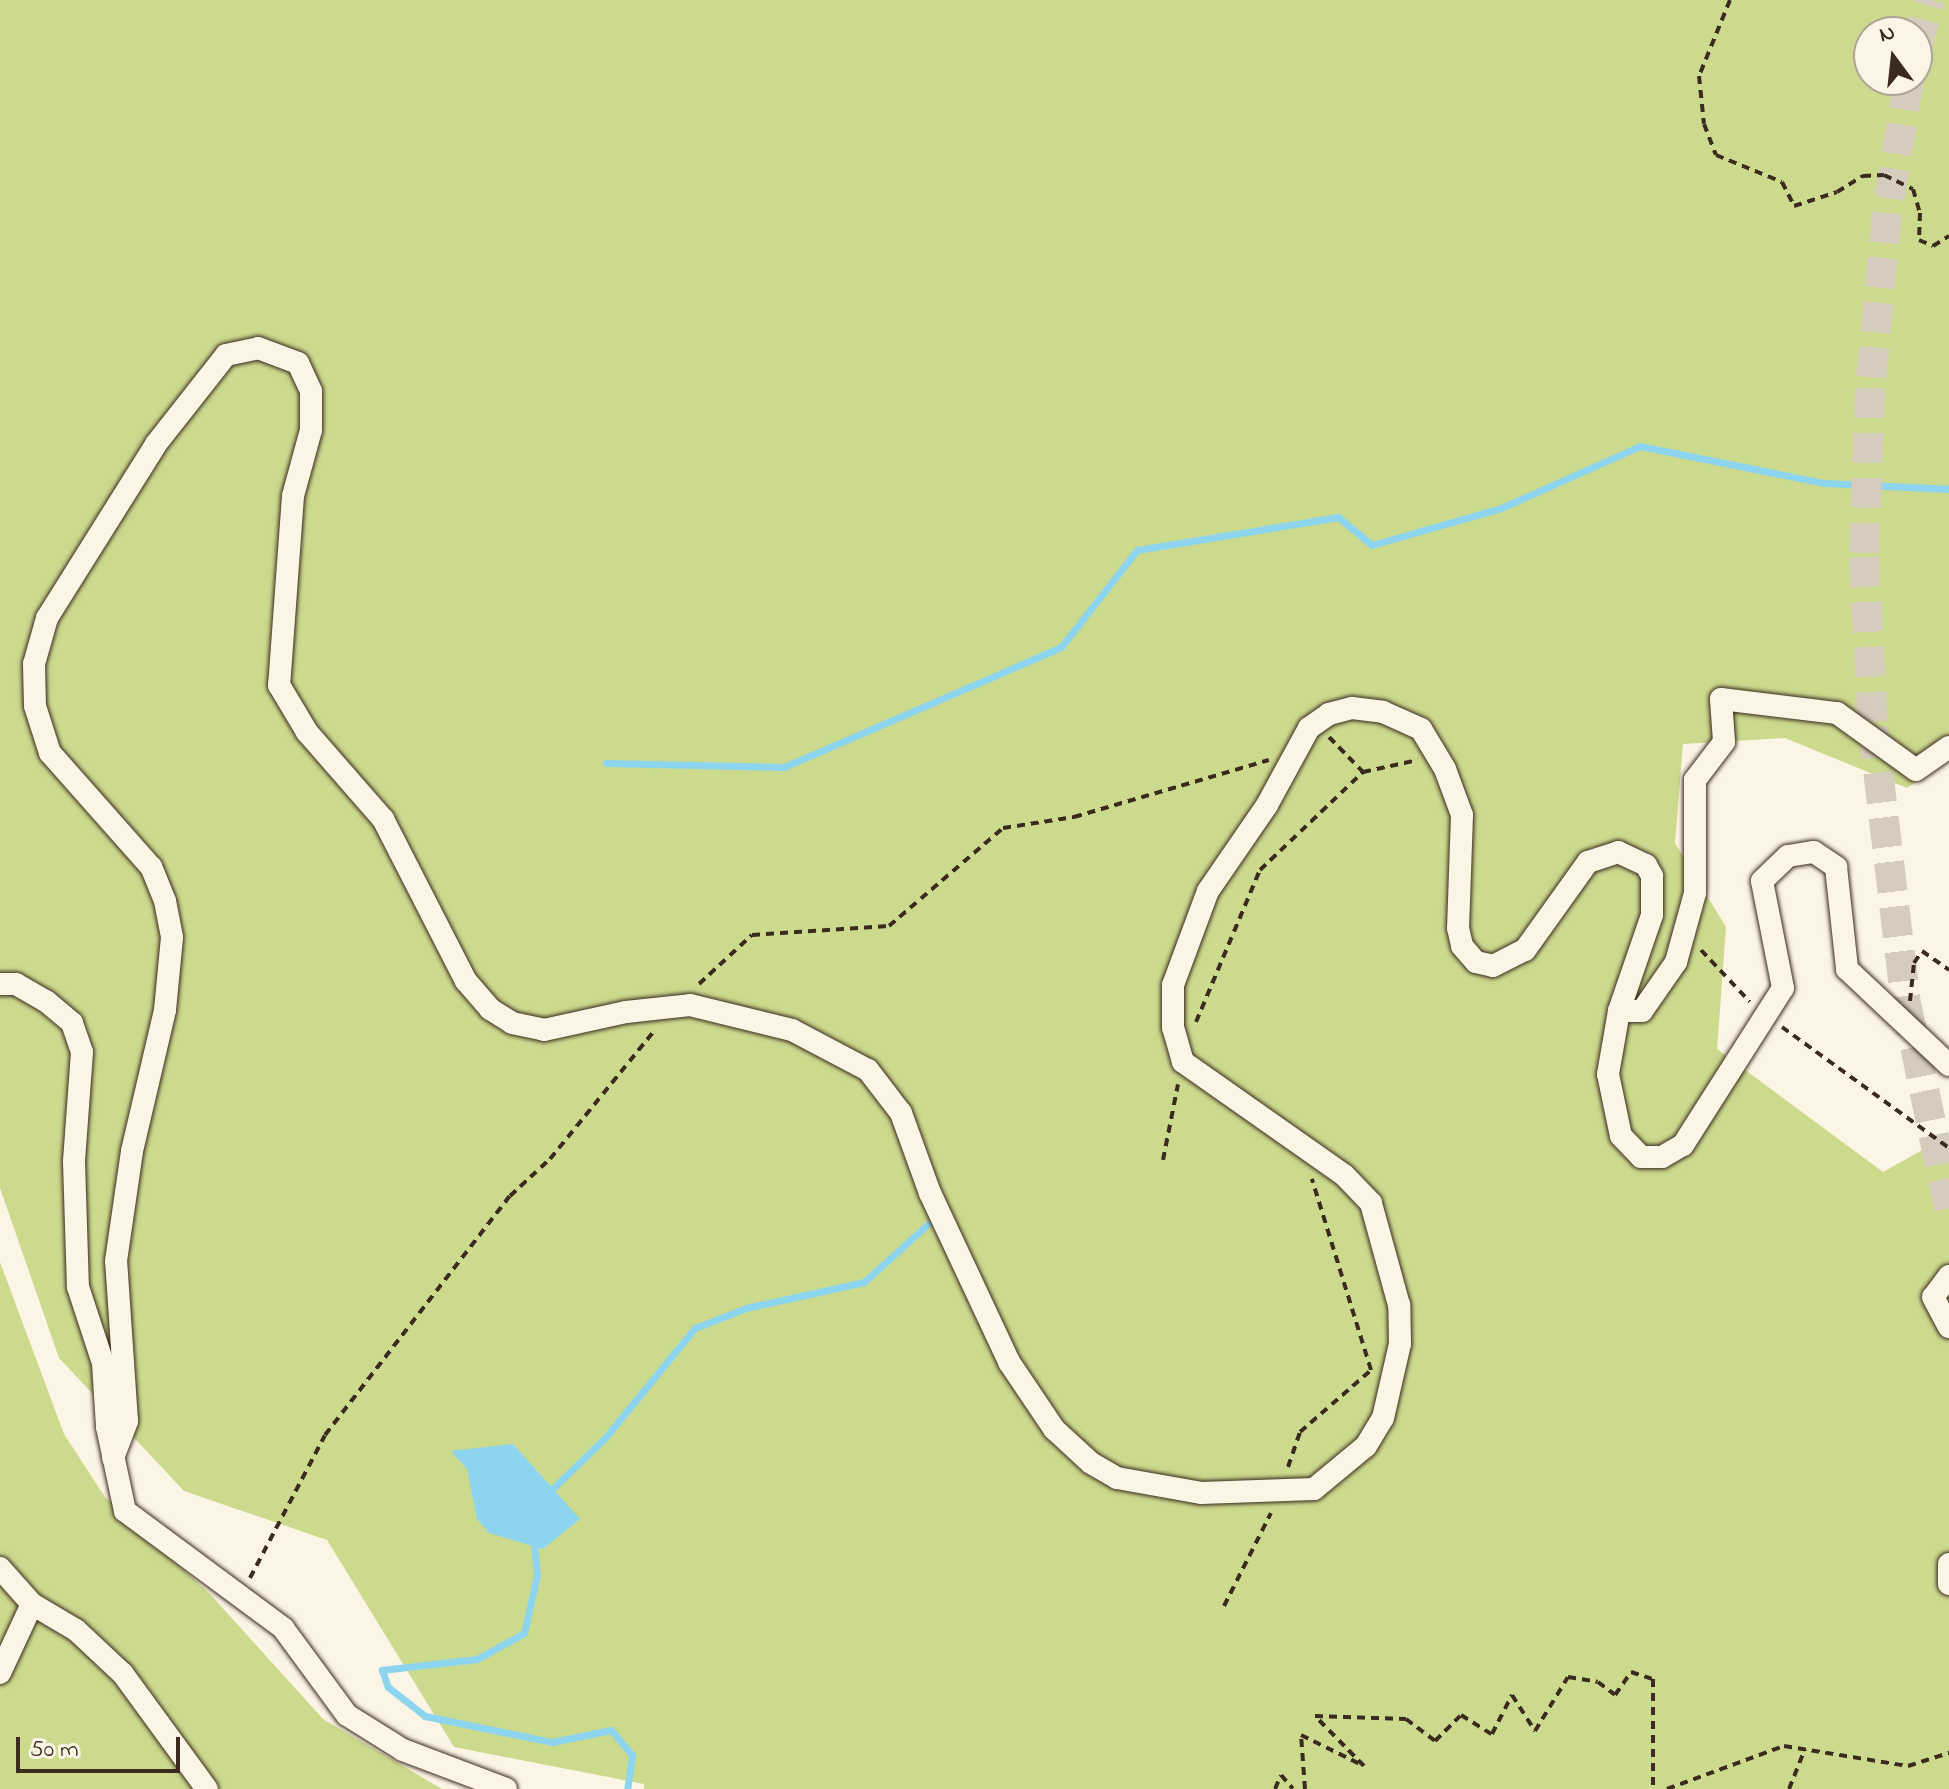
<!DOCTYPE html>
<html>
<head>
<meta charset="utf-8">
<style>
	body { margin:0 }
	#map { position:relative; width:1949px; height:1789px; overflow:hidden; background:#fcf5e5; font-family:"Indie Flower",sans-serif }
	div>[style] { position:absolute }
	.green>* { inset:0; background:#ccda8e }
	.water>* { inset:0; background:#8dd5ee }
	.stream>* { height:7px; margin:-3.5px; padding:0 3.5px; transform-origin:3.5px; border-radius:3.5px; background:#8dd5ee }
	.highway-tunnel>* { height:30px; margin-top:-15px; transform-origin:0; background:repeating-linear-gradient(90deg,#d5ccbd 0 30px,transparent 0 45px) }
	.path>* { height:4px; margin-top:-2px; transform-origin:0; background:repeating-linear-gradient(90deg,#3b2a1e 0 8px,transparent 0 14px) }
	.roads { filter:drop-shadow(0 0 2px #3b2a1e) drop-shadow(0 0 2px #3b2a1e) }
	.minor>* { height:22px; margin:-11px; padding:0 11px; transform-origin:11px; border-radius:11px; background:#fcf5e5 }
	span { translate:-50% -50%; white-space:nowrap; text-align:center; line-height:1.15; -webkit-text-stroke:7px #fcf5e5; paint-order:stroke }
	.north { position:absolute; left:1853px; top:16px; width:80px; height:80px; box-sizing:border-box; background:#fcf5e5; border:2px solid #afa495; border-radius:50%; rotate:345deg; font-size:22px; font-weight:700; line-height:32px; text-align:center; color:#3b2a1e }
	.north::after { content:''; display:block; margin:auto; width:28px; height:36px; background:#3b2a1e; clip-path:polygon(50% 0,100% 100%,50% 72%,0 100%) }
	.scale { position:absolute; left:16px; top:1737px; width:164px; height:36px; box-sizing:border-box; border:4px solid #3b2a1e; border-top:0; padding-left:10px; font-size:24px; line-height:28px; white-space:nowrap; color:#3b2a1e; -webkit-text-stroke:6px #fcf5e5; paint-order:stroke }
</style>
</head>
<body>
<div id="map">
	<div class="green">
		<div style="clip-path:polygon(evenodd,0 0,1949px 0,1949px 758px,1907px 788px,1785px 738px,1683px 744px,1675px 843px,1726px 927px,1717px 1049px,1883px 1172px,1949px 1135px,1949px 1789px,644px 1789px,644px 1784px,454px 1747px,327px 1540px,184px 1491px,59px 1358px,0 1188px,0 0,1869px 32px,1917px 32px,1917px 80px,1869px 80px,1869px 32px)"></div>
		<div style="clip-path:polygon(0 1262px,64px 1434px,105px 1497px,210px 1594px,323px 1719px,442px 1789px,0 1789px)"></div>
	</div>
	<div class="water">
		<div style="clip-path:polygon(513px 1444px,580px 1519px,543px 1549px,489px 1533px,477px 1519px,467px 1469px,451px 1451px)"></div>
	</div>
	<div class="stream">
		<div style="left:606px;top:763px;width:178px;rotate:1.3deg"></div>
		<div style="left:784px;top:767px;width:302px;rotate:-23.4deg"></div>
		<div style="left:1061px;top:647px;width:123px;rotate:-51.9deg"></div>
		<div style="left:1137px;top:550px;width:204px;rotate:-9.3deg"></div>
		<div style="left:1338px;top:517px;width:44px;rotate:39.5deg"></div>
		<div style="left:1372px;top:545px;width:134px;rotate:-16deg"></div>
		<div style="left:1501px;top:508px;width:152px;rotate:-24deg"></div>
		<div style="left:1640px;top:446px;width:188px;rotate:11.4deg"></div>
		<div style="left:1824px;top:483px;width:125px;rotate:2.7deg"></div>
		<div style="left:548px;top:1493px;width:78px;rotate:-44deg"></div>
		<div style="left:604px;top:1439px;width:144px;rotate:-50.7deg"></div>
		<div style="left:695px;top:1328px;width:55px;rotate:-21.4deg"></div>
		<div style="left:746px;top:1308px;width:121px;rotate:-12.4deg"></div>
		<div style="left:864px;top:1282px;width:86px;rotate:-42.2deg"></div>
		<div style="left:534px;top:1543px;width:32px;rotate:85deg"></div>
		<div style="left:537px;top:1575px;width:59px;rotate:102.6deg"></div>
		<div style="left:524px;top:1633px;width:54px;rotate:151deg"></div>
		<div style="left:477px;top:1659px;width:96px;rotate:173.4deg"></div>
		<div style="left:382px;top:1670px;width:18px;rotate:71deg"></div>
		<div style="left:388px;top:1687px;width:47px;rotate:38.1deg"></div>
		<div style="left:425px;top:1716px;width:130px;rotate:11.6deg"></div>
		<div style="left:552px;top:1742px;width:60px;rotate:-11.5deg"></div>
		<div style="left:611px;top:1730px;width:33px;rotate:50deg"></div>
		<div style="left:632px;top:1755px;width:34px;rotate:98deg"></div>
	</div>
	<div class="highway-tunnel">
		<div style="left:1917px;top:49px;width:51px;rotate:-75.1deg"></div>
		<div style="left:1909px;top:80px;width:135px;rotate:99.4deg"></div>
		<div style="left:1887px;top:213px;width:176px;rotate:95.5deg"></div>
		<div style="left:1870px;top:388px;width:169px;rotate:92deg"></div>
		<div style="left:1864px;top:557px;width:171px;rotate:87deg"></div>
		<div style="left:1873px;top:728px;width:277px;rotate:83.2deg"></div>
		<div style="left:1906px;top:1003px;width:210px;rotate:78.2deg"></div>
	</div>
	<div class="path">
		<div style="left:1730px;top:0;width:82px;rotate:112.2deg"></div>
		<div style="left:1699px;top:76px;width:48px;rotate:84.1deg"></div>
		<div style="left:1704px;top:124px;width:33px;rotate:69deg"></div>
		<div style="left:1716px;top:155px;width:71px;rotate:22.2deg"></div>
		<div style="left:1782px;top:182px;width:27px;rotate:63deg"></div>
		<div style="left:1794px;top:206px;width:45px;rotate:-18deg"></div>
		<div style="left:1837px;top:192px;width:31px;rotate:-32deg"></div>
		<div style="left:1863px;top:176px;width:21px;rotate:-3deg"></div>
		<div style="left:1884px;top:175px;width:32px;rotate:26deg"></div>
		<div style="left:1913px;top:189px;width:25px;rotate:74deg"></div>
		<div style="left:1920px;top:213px;width:27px;rotate:92deg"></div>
		<div style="left:1919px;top:240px;width:15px;rotate:23deg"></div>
		<div style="left:1933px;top:246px;width:19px;rotate:-32deg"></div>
		<div style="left:1329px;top:737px;width:49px;rotate:45.8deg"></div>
		<div style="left:1701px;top:950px;width:71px;rotate:46.7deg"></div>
		<div style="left:699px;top:984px;width:72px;rotate:-42.8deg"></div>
		<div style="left:752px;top:935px;width:137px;rotate:-3.8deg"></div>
		<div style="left:889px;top:926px;width:150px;rotate:-40.7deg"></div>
		<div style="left:1003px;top:828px;width:72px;rotate:-8.8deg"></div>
		<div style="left:1074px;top:817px;width:203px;rotate:-16.3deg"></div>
		<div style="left:1910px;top:1001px;width:38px;rotate:-84deg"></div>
		<div style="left:1914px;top:963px;width:14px;rotate:-56deg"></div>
		<div style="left:1922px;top:951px;width:33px;rotate:35deg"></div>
		<div style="left:1196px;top:1022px;width:165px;rotate:-67.2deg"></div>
		<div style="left:1260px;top:870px;width:142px;rotate:-43.6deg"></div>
		<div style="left:1363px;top:772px;width:56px;rotate:-12.3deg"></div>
		<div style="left:1782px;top:1027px;width:206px;rotate:35.9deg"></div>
		<div style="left:1163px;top:1160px;width:77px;rotate:-78.8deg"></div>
		<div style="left:1288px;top:1467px;width:37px;rotate:-71deg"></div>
		<div style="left:1300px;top:1432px;width:94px;rotate:-41.1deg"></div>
		<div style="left:1371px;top:1370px;width:200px;rotate:-107.2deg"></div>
		<div style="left:250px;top:1578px;width:161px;rotate:-62.3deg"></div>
		<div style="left:325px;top:1435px;width:302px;rotate:-52.3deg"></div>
		<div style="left:510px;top:1196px;width:54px;rotate:-42.8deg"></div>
		<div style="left:550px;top:1159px;width:165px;rotate:-50.9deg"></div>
		<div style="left:1224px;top:1606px;width:104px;rotate:-63.2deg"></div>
		<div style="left:1275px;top:1789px;width:15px;rotate:-67deg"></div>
		<div style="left:1281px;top:1775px;width:18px;rotate:49deg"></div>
		<div style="left:1305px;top:1789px;width:54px;rotate:-94.2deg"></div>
		<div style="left:1301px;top:1735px;width:70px;rotate:26.2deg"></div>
		<div style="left:1364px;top:1766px;width:70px;rotate:-134.4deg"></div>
		<div style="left:1315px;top:1716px;width:91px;rotate:1.9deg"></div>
		<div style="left:1406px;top:1719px;width:36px;rotate:37deg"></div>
		<div style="left:1435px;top:1741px;width:37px;rotate:-45deg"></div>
		<div style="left:1461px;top:1715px;width:36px;rotate:32deg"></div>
		<div style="left:1492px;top:1734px;width:44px;rotate:-62.9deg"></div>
		<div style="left:1512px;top:1695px;width:43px;rotate:57.4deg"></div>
		<div style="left:1535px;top:1731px;width:63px;rotate:-58.6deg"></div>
		<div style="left:1568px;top:1677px;width:30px;rotate:9deg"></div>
		<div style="left:1598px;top:1682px;width:21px;rotate:37deg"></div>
		<div style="left:1615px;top:1695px;width:28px;rotate:-55deg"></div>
		<div style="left:1631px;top:1672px;width:23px;rotate:18deg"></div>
		<div style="left:1653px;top:1679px;width:110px;rotate:90deg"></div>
		<div style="left:1667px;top:1789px;width:125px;rotate:-20.2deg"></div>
		<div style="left:1784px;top:1746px;width:126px;rotate:9.2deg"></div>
		<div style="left:1908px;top:1766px;width:43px;rotate:-17.6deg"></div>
		<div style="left:1789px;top:1789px;width:43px;rotate:-68.2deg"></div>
	</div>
	<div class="roads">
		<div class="minor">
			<div style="left:0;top:984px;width:16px"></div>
			<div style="left:16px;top:984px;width:34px;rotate:30deg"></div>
			<div style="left:46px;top:1001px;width:34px;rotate:40deg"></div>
			<div style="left:72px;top:1023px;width:31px;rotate:71deg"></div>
			<div style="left:82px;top:1052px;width:110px;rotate:94.2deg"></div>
			<div style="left:74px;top:1162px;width:125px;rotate:88.2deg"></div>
			<div style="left:78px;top:1287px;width:80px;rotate:71.8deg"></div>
			<div style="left:103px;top:1363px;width:64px;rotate:86.4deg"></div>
			<div style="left:107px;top:1427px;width:86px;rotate:77.9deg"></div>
			<div style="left:125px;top:1511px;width:197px;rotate:36.5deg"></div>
			<div style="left:283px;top:1628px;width:108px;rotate:53.7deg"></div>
			<div style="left:347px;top:1715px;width:66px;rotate:32deg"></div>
			<div style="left:403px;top:1750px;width:110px;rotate:20.7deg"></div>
			<div style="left:1619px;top:1011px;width:23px"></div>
			<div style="left:1642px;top:1011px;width:60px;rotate:-55.2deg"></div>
			<div style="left:1676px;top:962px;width:72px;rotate:-74.6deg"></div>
			<div style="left:1695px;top:893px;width:113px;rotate:-90deg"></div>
			<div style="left:1695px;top:780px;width:48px;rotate:-52.7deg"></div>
			<div style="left:1724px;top:742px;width:43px;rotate:-94deg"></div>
			<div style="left:1721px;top:699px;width:117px;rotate:6.9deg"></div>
			<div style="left:1837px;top:713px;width:97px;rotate:35.8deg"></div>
			<div style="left:1916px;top:770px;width:40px;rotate:-34.9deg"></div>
			<div style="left:1949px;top:1276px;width:26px;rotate:127deg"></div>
			<div style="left:1933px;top:1297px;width:34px;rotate:62deg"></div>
			<div style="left:113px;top:1458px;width:40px;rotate:-69deg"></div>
			<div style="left:127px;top:1421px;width:160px;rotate:-93.9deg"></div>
			<div style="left:116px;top:1261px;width:111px;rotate:-81.7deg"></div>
			<div style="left:132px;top:1151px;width:145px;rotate:-76.8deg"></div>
			<div style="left:165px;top:1010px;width:73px;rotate:-84.5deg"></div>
			<div style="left:172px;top:937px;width:37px;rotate:-101deg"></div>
			<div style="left:165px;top:901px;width:37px;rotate:-112deg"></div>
			<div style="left:151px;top:867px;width:152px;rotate:-131.5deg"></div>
			<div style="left:50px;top:753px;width:49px;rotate:-107.7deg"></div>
			<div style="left:35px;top:706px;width:42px;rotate:-91.4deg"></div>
			<div style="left:34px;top:664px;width:48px;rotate:-74.2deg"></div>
			<div style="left:47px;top:618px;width:205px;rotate:-57.9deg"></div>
			<div style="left:156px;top:444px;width:113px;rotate:-51.8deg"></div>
			<div style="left:226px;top:355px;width:33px;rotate:-12deg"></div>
			<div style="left:258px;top:348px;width:43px;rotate:20.6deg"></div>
			<div style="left:298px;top:363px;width:31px;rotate:65deg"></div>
			<div style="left:311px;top:391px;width:39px;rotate:90deg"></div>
			<div style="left:311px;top:430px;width:68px;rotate:105.3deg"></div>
			<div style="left:293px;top:496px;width:190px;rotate:94.2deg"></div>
			<div style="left:279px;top:685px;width:55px;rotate:59.2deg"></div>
			<div style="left:307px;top:732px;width:116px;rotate:48.9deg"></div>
			<div style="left:383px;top:819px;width:182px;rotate:62.9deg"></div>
			<div style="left:466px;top:981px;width:37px;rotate:49deg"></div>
			<div style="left:490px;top:1009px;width:26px;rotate:32deg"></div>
			<div style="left:512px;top:1023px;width:33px;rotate:12deg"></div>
			<div style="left:544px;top:1030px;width:84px;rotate:-12.4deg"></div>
			<div style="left:626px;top:1012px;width:64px;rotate:-6.2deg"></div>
			<div style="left:690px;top:1005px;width:105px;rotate:13.8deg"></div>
			<div style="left:792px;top:1030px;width:86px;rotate:27.8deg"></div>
			<div style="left:868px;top:1070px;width:54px;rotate:52.5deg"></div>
			<div style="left:901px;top:1113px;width:85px;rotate:70.1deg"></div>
			<div style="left:930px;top:1193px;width:187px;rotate:64.9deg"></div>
			<div style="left:1009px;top:1362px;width:81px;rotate:56.1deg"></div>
			<div style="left:1054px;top:1429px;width:50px;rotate:42.6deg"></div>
			<div style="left:1091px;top:1463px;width:30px;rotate:30deg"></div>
			<div style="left:1117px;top:1478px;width:85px;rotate:10.1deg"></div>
			<div style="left:1201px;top:1493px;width:113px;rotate:-2deg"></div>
			<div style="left:1314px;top:1489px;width:67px;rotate:-39.6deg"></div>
			<div style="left:1366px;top:1446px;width:33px;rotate:-59deg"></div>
			<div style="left:1383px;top:1418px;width:76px;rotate:-77.1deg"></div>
			<div style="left:1400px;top:1344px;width:39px;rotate:-91deg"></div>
			<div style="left:1399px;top:1305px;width:106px;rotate:-105.4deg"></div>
			<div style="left:1371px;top:1203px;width:39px;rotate:-134deg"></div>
			<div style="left:1344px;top:1175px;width:197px;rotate:-144.9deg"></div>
			<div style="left:1183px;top:1062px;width:35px;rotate:-106deg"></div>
			<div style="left:1173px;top:1028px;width:43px;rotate:-90deg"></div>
			<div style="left:1173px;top:985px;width:100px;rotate:-69.6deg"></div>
			<div style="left:1208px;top:891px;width:104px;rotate:-55.5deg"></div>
			<div style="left:1267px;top:805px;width:88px;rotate:-61.4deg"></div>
			<div style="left:1309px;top:728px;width:24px;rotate:-35deg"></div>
			<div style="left:1329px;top:714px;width:24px;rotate:-15deg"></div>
			<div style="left:1352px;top:708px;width:31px;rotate:7deg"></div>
			<div style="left:1383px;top:712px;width:42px;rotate:24.1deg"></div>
			<div style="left:1421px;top:729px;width:47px;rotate:59deg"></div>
			<div style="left:1445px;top:769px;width:49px;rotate:69.7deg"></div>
			<div style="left:1462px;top:815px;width:113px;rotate:92deg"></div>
			<div style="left:1458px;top:928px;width:18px;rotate:77deg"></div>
			<div style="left:1462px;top:946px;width:21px;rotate:49deg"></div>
			<div style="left:1476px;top:962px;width:17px;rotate:13deg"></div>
			<div style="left:1493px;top:966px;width:36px;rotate:-27deg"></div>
			<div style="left:1525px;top:950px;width:108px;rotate:-54.4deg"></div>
			<div style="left:1588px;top:862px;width:32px;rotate:-18deg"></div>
			<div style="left:1618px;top:852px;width:31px;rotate:25deg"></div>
			<div style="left:1646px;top:865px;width:13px;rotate:61deg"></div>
			<div style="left:1652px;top:876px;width:39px;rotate:90deg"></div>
			<div style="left:1652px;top:915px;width:102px;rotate:109deg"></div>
			<div style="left:1619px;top:1011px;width:64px;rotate:99.9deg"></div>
			<div style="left:1608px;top:1074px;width:63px;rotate:78.2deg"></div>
			<div style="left:1621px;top:1136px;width:29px;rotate:46deg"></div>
			<div style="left:1641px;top:1157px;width:21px"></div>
			<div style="left:1662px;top:1157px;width:24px;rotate:-30deg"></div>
			<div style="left:1683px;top:1145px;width:186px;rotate:-57.5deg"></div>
			<div style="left:1783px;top:988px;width:109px;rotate:-101.1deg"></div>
			<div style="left:1762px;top:881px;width:36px;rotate:-44deg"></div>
			<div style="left:1788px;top:856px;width:26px;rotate:-9deg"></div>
			<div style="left:1814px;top:852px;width:27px;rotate:34deg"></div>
			<div style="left:1836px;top:867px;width:103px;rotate:83.8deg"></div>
			<div style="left:1847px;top:969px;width:140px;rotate:43.3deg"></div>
			<div style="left:1949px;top:1564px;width:20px;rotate:90deg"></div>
			<div style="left:0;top:1568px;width:48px;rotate:48.4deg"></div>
			<div style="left:32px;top:1604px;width:76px;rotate:114.9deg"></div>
			<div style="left:32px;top:1604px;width:51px;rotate:30.6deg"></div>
			<div style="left:76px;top:1630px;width:64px;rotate:43.1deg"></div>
			<div style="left:123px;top:1674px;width:142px;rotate:53.9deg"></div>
		</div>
	</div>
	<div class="north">N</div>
	<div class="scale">50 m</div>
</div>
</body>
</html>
